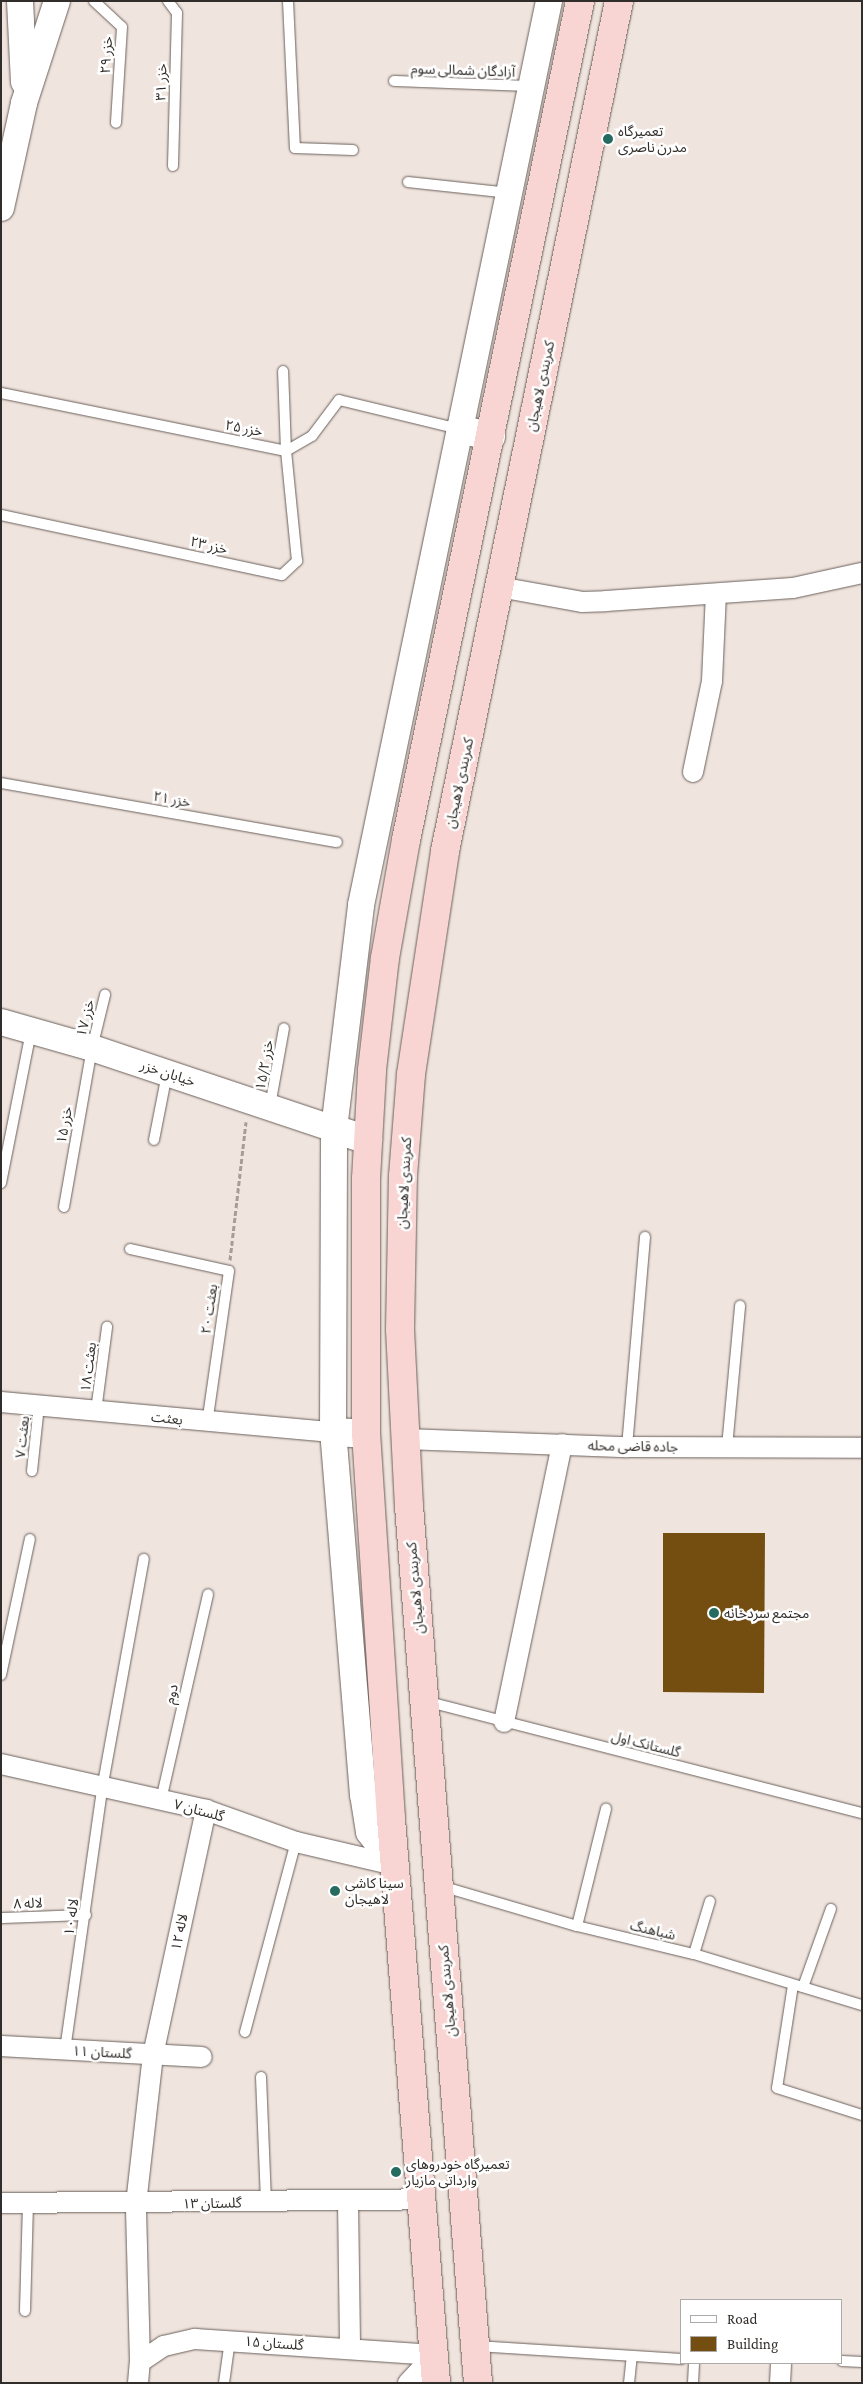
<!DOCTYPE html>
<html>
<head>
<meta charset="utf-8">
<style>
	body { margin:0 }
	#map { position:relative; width:863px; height:2384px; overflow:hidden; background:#f0e4de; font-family:"Crimson Pro","Noto Sans Arabic",serif }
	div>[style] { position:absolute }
	.building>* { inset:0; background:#734e10 }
	.path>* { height:3px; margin-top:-1.5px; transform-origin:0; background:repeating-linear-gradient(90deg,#a59d98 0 5px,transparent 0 7.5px) }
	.roads { filter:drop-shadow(0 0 1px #6a605b) drop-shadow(0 0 1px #6a605b) }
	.service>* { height:10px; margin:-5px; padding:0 5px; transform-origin:5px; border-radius:5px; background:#fff }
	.minor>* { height:20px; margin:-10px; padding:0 10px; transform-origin:10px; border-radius:10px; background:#fff }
	.tertiary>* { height:26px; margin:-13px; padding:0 13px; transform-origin:13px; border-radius:13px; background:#fff }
	.secondary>* { height:28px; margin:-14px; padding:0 14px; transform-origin:14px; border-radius:14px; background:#fff }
	.trunk>* { height:28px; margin:-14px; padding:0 14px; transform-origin:14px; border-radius:14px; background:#f8d4d2 }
	.dots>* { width:14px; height:14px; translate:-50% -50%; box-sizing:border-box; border:2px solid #fff; border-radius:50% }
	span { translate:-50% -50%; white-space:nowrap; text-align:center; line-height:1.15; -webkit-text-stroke:5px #fff; paint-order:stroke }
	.street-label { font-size:14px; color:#312d2a }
	.poi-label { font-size:14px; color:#312d2a }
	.left { translate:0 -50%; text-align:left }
	.frame { position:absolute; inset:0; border:2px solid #312d2a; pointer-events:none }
	.legend { position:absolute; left:680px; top:2299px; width:162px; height:65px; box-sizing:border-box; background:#fff; border:1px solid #adabaa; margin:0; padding:6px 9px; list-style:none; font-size:15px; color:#312d2a }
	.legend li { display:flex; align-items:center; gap:10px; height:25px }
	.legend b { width:25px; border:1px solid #adabaa }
</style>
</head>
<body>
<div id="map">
	<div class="building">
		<div style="clip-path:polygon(663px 1533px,765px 1533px,764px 1693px,663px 1692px)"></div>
	</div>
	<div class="path">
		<div style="left:230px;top:1260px;width:139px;rotate:-83.4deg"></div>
	</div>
	<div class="roads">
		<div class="service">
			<div style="left:94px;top:1px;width:38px;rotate:43deg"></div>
			<div style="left:122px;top:27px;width:96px;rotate:93.6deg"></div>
			<div style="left:168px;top:1px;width:15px;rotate:53deg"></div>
			<div style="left:177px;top:13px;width:153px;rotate:91.5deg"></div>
			<div style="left:288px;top:1px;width:147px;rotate:87.3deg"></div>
			<div style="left:295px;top:148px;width:58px;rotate:2deg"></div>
			<div style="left:394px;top:81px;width:136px;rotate:2.1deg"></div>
			<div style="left:408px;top:182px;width:102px;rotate:6.2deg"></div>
			<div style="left:1px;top:393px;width:291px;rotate:11.5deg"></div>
			<div style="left:286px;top:451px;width:30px;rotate:-30deg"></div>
			<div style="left:312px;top:436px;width:45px;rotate:-53.1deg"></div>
			<div style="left:339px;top:400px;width:123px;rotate:13.6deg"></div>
			<div style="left:1px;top:515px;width:287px;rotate:12.1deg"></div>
			<div style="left:282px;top:575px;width:21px;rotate:-43deg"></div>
			<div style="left:297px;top:561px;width:111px;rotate:-95.7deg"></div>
			<div style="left:286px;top:451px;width:80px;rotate:-92.1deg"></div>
			<div style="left:1px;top:783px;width:341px;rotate:10deg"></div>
			<div style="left:270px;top:1106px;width:79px;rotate:-79.8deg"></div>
			<div style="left:154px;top:1140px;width:67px;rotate:-78.9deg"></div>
			<div style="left:1px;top:1183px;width:154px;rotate:-78.8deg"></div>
			<div style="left:64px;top:1207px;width:161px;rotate:-80deg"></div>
			<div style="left:92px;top:1048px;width:55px;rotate:-76.2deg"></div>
			<div style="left:130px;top:1249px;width:101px;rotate:12.5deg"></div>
			<div style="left:229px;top:1271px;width:154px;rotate:98.2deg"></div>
			<div style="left:96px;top:1411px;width:85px;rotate:-82.5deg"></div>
			<div style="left:627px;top:1447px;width:211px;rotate:-85.1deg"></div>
			<div style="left:727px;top:1447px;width:142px;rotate:-84.7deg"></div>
			<div style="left:32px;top:1471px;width:65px;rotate:-83.9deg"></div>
			<div style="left:1px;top:1675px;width:139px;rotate:-78deg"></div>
			<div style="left:425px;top:1701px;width:451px;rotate:14.4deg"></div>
			<div style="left:161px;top:1800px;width:211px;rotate:-77.1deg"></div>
			<div style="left:441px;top:1886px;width:142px;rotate:16.4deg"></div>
			<div style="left:577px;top:1926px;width:120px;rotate:13.5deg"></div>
			<div style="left:694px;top:1954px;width:176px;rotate:16.9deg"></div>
			<div style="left:1px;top:1918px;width:85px;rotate:-2deg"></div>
			<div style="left:577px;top:1926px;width:121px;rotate:-76.1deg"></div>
			<div style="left:694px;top:1954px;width:55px;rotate:-73.2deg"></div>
			<div style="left:793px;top:1985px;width:104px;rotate:98.8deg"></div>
			<div style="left:777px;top:2088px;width:89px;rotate:17.6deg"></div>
			<div style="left:803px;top:1987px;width:83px;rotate:-70.3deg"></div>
			<div style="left:245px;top:2032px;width:197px;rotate:-75deg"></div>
			<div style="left:65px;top:2050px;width:264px;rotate:-81.9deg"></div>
			<div style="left:102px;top:1789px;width:234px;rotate:-79.7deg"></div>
			<div style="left:261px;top:2077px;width:125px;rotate:87.7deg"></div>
			<div style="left:25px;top:2311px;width:107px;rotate:-88.4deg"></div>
			<div style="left:476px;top:2346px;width:206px;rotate:3.6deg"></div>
			<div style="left:842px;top:2361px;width:20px;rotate:3deg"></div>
			<div style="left:224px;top:2383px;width:43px;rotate:-82.1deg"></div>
			<div style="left:629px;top:2383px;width:27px;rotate:-84deg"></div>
			<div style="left:693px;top:2383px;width:20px;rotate:-87deg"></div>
		</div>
		<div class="minor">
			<div style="left:499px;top:587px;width:84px;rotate:10.2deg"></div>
			<div style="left:582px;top:602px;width:24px;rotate:-2deg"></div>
			<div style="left:606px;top:601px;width:187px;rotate:-4deg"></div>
			<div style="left:793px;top:588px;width:71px;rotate:-12.3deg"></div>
			<div style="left:693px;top:772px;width:93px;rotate:-78.2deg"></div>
			<div style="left:712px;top:681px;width:87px;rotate:-87.4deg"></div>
			<div style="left:1px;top:1402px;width:333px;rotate:5.2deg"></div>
			<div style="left:405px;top:1439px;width:222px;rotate:2.1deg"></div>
			<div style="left:627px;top:1447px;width:235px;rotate:0.2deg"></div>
			<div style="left:504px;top:1722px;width:284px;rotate:-78.2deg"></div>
			<div style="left:1px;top:1764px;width:210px;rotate:12.6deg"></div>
			<div style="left:206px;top:1810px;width:96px;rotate:19.6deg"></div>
			<div style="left:296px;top:1842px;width:101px;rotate:13.2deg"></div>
			<div style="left:1px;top:2046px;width:201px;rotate:3.1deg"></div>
			<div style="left:348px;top:2201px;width:147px;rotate:89.2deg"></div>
			<div style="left:1px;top:2203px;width:421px;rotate:-0.5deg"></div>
			<div style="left:140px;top:2362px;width:158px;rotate:-91.5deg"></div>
			<div style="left:136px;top:2204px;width:150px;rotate:-83.5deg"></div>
			<div style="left:153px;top:2055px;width:251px;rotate:-77.8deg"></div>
			<div style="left:138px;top:2383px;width:21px;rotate:-85deg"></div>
			<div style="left:140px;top:2362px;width:29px;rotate:-34deg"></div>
			<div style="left:164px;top:2346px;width:32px;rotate:-13deg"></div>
			<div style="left:195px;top:2339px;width:240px;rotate:3.8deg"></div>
			<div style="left:408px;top:2383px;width:38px;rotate:-47deg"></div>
			<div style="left:780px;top:2383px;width:20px;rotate:-87deg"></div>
		</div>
		<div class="tertiary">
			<div style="left:20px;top:1px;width:81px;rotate:87.2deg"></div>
			<div style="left:1px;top:208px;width:107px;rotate:-77.6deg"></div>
			<div style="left:24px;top:103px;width:107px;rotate:-72.1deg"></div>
			<div style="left:1px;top:1022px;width:95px;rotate:15.9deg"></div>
			<div style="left:92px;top:1048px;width:255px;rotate:18.5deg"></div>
			<div style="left:394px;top:1865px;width:41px;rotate:-127.1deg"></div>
			<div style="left:369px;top:1832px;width:37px;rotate:-99deg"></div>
			<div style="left:363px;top:1795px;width:364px;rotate:-94.7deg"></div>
			<div style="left:333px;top:1432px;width:303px;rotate:-89.8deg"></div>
			<div style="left:334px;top:1129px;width:226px;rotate:-83.1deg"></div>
			<div style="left:361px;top:905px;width:923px;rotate:-78.25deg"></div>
		</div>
		<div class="secondary">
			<div style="left:460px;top:429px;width:32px;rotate:14deg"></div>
			<div style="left:334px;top:1129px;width:36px;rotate:18deg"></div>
			<div style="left:333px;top:1432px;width:33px;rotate:3deg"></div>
		</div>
		<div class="trunk">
			<div style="left:436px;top:2383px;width:566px;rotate:-94.56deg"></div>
			<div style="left:391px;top:1819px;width:386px;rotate:-93.7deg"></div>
			<div style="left:366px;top:1434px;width:255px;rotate:-90deg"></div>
			<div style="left:366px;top:1179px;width:109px;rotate:-86.8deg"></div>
			<div style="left:372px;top:1070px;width:113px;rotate:-83.4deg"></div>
			<div style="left:385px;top:958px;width:120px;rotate:-79.9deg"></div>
			<div style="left:406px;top:840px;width:857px;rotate:-78.28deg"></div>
			<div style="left:478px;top:2383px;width:879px;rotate:-94.5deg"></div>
			<div style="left:409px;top:1507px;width:178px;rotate:-92.9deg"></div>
			<div style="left:400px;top:1329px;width:153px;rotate:-88.9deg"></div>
			<div style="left:403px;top:1176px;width:102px;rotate:-85.5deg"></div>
			<div style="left:411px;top:1074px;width:226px;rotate:-81.3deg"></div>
			<div style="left:445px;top:851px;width:868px;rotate:-78.43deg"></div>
		</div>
	</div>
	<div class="dots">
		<div style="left:608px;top:139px;background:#256b5f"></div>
		<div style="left:714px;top:1613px;background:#256b5f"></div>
		<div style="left:335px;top:1891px;background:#256b5f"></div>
		<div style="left:396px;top:2172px;background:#256b5f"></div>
	</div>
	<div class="street-label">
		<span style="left:106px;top:55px;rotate:-86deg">خزر ۲۹</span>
		<span style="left:463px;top:70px;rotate:2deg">آزادگان شمالی سوم</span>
		<span style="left:161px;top:82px;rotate:-88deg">خزر ۳۱</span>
		<span style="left:540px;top:386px;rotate:-78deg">کمربندی لاهیجان</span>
		<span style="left:244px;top:428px;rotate:11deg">خزر ۲۵</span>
		<span style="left:209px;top:545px;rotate:13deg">خزر ۲۳</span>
		<span style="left:459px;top:783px;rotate:-78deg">کمربندی لاهیجان</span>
		<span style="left:172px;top:799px;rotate:10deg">خزر ۲۱</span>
		<span style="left:85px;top:1018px;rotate:-76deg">خزر ۱۷</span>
		<span style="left:264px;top:1065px;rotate:-80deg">خزر ۱۵/۲</span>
		<span style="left:168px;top:1073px;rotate:18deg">خیابان خزر</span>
		<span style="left:64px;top:1125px;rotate:-80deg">خزر ۱۵</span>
		<span style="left:404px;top:1183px;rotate:-87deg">کمربندی لاهیجان</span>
		<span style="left:209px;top:1309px;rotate:-82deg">بعثت ۲۰</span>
		<span style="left:88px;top:1367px;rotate:-83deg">بعثت ۱۸</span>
		<span style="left:167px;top:1418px;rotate:6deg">بعثت</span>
		<span style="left:22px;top:1437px;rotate:-84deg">بعثت ۷</span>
		<span style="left:633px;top:1446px;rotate:1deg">جاده قاضی محله</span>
		<span style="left:415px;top:1588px;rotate:-95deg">کمربندی لاهیجان</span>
		<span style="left:171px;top:1694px;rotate:-77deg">دوم</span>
		<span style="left:646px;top:1744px;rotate:14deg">گلستانک اول</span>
		<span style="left:199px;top:1810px;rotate:15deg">گلستان ۷</span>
		<span style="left:28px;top:1903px;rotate:-2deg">لاله ۸</span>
		<span style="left:71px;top:1917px;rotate:-82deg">لاله ۱۰</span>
		<span style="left:653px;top:1930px;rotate:13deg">شباهنگ</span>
		<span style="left:179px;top:1932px;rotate:-78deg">لاله ۱۲</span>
		<span style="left:447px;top:1991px;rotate:-95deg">کمربندی لاهیجان</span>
		<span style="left:102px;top:2052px;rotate:3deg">گلستان ۱۱</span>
		<span style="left:212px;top:2203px;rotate:-1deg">گلستان ۱۳</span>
		<span style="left:274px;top:2343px;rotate:4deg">گلستان ۱۵</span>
	</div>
	<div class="poi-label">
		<span class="left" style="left:618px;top:139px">تعمیرگاه<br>مدرن ناصری</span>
		<span class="left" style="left:724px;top:1613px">مجتمع سردخانه</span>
		<span class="left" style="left:345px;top:1891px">سینا کاشی<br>لاهیجان</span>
		<span class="left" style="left:406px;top:2172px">تعمیرگاه خودروهای<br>وارداتی مازیار</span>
	</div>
	<div class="frame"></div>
	<ul class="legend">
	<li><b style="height:6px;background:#fff"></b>Road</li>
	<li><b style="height:14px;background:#734e10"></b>Building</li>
	</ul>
</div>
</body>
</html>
